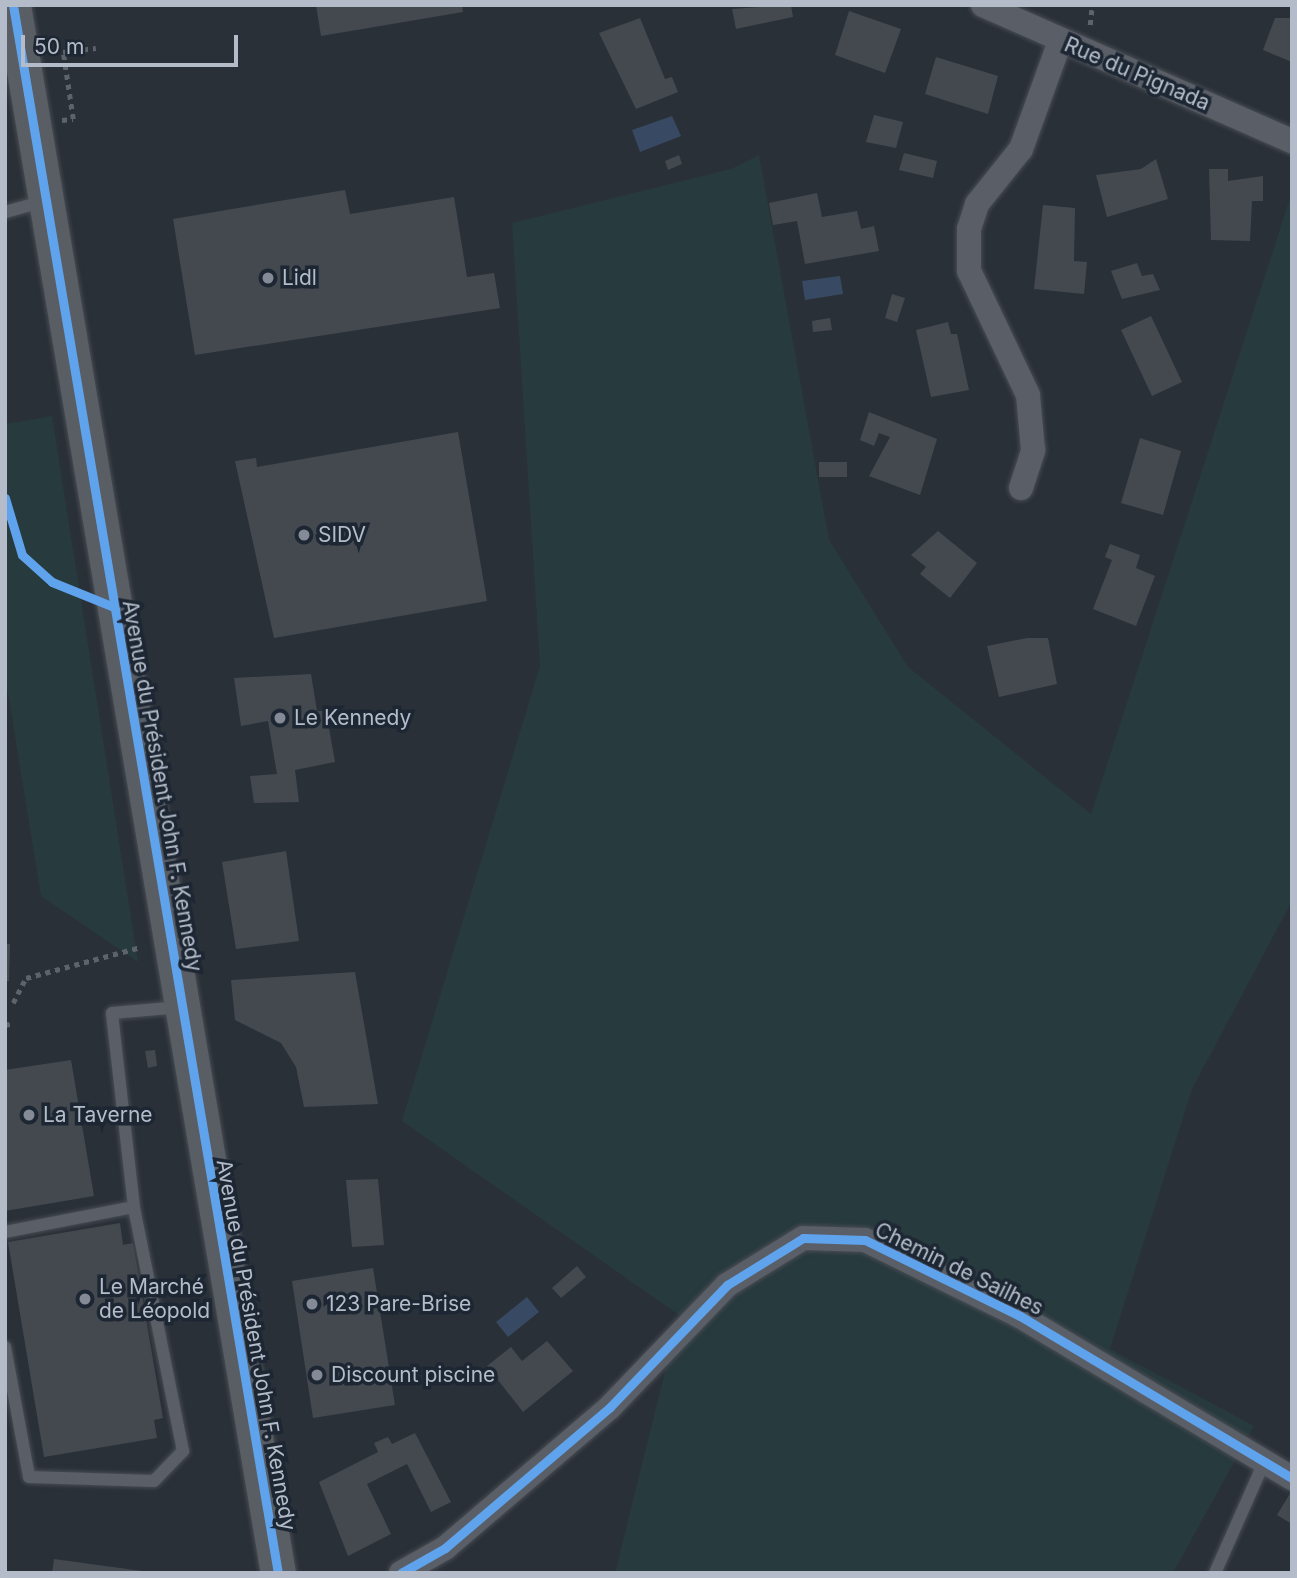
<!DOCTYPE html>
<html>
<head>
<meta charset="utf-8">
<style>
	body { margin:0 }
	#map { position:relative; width:1297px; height:1578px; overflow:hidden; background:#2a3038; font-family:Inter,sans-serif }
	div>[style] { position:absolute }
	.green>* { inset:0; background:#273a3e }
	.water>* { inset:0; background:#384963 }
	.building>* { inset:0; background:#444950 }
	.path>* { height:4.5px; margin-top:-2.25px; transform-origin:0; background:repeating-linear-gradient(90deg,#5d636a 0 5px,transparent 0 10px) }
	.roads { filter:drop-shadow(0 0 2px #484c53) drop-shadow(0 0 2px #484c53) }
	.service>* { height:12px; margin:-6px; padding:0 6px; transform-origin:6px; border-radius:6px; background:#5a5e66 }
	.minor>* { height:24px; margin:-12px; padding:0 12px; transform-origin:12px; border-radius:12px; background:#5a5e66 }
	.secondary>* { height:35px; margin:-17.5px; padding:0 17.5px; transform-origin:17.5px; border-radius:17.5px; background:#595d64 }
	.cycleway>* { height:9px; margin:-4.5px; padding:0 4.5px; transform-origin:4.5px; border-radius:4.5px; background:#60a3ed }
	.dots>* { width:19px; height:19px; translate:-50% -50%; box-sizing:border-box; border:4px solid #1d2633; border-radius:50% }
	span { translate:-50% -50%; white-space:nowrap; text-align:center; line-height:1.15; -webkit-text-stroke:7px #1d2633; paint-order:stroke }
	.street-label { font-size:21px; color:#b4bcc9 }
	.poi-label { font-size:21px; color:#b4bcc9 }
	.left { translate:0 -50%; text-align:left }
	.frame { position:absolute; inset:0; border:7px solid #b4bcc9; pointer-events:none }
	.scale { position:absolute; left:21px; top:35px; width:217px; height:32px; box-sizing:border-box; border:4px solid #b4bcc9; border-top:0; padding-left:9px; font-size:21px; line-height:24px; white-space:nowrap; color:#b4bcc9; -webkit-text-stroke:5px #1d2633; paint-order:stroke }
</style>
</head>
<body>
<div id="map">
	<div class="green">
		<div style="clip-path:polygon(759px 155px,829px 540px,908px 667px,1091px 814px,1292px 192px,1292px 901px,1192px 1089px,1110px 1349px,1254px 1426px,1173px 1573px,615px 1573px,679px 1315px,402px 1121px,540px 666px,512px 223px,731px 169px)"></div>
		<div style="clip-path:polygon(52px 416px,138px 962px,41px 896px,5px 675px,5px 424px)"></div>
	</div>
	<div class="water">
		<div style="clip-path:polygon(672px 116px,681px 136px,640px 152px,632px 130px)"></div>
		<div style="clip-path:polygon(840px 276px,843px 294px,805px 300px,802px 281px)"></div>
		<div style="clip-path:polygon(527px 1297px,539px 1312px,508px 1337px,496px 1322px)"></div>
	</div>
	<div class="building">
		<div style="clip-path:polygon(316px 5px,462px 5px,463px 12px,321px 36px)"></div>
		<div style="clip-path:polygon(791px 5px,793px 17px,736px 29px,732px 9px)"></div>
		<div style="clip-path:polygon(849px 11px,901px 29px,885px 73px,835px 55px)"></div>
		<div style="clip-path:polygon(640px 18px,665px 79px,672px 77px,678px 92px,636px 109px,599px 33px)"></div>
		<div style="clip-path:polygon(1275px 18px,1292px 18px,1292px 62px,1263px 50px)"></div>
		<div style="clip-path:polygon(936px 57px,998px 76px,988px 114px,925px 94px)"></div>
		<div style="clip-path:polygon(874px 115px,903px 122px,896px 148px,866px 142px)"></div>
		<div style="clip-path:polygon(904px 153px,937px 161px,933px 178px,899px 170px)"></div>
		<div style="clip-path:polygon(679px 155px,682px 164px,668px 170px,665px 161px)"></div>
		<div style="clip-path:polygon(1156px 159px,1168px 199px,1107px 217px,1096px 175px,1141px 169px)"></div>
		<div style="clip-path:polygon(1209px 169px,1228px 169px,1228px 181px,1263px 176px,1263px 201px,1252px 201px,1250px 241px,1211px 240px)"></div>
		<div style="clip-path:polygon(345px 190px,350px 214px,454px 197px,467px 277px,494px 273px,500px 308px,195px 355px,173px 219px)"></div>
		<div style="clip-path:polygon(817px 193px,822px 217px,857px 211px,861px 229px,874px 226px,879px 251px,805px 264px,797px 221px,773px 225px,769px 203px)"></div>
		<div style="clip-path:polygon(1043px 205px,1075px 208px,1074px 261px,1087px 262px,1084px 294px,1034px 289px)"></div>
		<div style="clip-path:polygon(1137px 263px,1142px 276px,1153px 274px,1160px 290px,1122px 299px,1111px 271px)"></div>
		<div style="clip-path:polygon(892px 294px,905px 298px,897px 322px,885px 318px)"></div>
		<div style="clip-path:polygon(1151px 316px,1182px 382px,1152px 396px,1121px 330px)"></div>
		<div style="clip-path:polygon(830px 318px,832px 330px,813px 332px,812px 321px)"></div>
		<div style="clip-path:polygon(948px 322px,951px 334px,957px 334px,969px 390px,931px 397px,916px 330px)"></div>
		<div style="clip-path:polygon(869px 412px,937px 439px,920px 495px,869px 476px,890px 437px,879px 433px,874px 446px,860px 440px)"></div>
		<div style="clip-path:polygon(458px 432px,487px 601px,274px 638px,235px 461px,256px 458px,257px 467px)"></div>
		<div style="clip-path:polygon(1140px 438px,1181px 451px,1163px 515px,1121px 503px)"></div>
		<div style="clip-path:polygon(819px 462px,847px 462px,847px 477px,819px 477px)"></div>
		<div style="clip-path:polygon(938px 531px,977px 563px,950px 598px,920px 574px,926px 567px,911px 555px)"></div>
		<div style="clip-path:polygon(1110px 544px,1140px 555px,1136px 568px,1155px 576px,1136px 626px,1093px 609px,1112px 560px,1105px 557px)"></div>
		<div style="clip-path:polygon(1027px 638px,1048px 638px,1057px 684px,999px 697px,987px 646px)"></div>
		<div style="clip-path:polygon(311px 674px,317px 711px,326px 711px,335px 762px,295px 770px,299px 802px,254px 803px,250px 776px,277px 774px,268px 721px,241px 726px,234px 678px)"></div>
		<div style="clip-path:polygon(286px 851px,299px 941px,236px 949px,222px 862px)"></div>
		<div style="clip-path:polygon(5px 944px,10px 944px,9px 981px,5px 981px)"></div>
		<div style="clip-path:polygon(355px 972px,378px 1104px,304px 1107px,296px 1067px,281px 1043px,235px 1020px,231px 980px)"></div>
		<div style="clip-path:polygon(155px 1050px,157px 1066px,148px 1068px,145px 1051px)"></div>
		<div style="clip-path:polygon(71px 1060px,94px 1196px,5px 1211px,5px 1070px)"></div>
		<div style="clip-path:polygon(378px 1179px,384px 1245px,352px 1247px,346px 1180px)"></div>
		<div style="clip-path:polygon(120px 1223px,123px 1245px,133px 1243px,163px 1418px,154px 1420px,157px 1438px,44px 1457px,8px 1242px)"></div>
		<div style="clip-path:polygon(577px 1266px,586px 1277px,561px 1298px,552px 1288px)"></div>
		<div style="clip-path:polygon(373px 1268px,395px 1405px,313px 1418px,292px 1281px)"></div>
		<div style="clip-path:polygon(547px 1341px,573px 1371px,523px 1412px,487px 1366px,511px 1347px,522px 1361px)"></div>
		<div style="clip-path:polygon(415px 1433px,451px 1502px,431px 1512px,407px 1464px,367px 1484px,391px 1534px,348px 1556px,319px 1482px,378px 1452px,374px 1443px,388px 1437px,392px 1444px)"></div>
		<div style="clip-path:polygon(1292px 1490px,1292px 1524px,1277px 1515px)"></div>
		<div style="clip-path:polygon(54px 1559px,142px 1571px,142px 1573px,52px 1573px)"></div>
	</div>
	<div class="path">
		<div style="left:1090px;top:25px;width:20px;rotate:-84deg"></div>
		<div style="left:62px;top:120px;width:11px;rotate:-5deg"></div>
		<div style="left:73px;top:119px;width:68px;rotate:-98.5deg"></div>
		<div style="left:63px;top:52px;width:33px;rotate:-7deg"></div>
		<div style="left:13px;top:1003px;width:28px;rotate:-63deg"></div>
		<div style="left:26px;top:978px;width:119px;rotate:-15.1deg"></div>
		<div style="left:5px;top:1025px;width:9px;rotate:-13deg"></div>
	</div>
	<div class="roads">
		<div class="service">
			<div style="left:5px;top:212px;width:41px;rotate:-15.4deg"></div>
			<div style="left:5px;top:1232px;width:131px;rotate:-11deg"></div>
			<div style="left:5px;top:1347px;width:132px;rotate:79.5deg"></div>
			<div style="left:29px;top:1477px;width:125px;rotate:1.8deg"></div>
			<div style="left:154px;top:1481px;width:42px;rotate:-46deg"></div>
			<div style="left:183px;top:1451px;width:249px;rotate:-101.4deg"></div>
			<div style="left:134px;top:1207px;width:195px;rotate:-96.5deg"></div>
			<div style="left:112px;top:1013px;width:69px;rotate:-5deg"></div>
			<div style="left:1215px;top:1573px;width:124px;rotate:-66.1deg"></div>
		</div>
		<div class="minor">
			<div style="left:983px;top:5px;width:338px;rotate:23.8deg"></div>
			<div style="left:1021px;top:488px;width:40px;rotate:-72deg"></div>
			<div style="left:1033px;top:450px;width:55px;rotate:-95.2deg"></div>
			<div style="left:1028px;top:395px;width:137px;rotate:-115.4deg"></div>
			<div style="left:969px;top:271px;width:42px;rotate:-90deg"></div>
			<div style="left:969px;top:229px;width:26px;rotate:-72deg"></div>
			<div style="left:977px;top:204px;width:70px;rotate:-51.3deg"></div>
			<div style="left:1021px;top:149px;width:115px;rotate:-70.1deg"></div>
			<div style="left:401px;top:1573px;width:51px;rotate:-29.6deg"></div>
			<div style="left:445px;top:1548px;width:217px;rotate:-40.5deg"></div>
			<div style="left:610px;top:1407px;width:169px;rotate:-46.2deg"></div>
			<div style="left:727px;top:1285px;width:89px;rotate:-31.7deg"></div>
			<div style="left:803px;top:1238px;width:62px;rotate:1.8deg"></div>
			<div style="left:865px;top:1240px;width:173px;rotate:26.1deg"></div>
			<div style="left:1020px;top:1316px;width:317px;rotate:30.8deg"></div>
		</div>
		<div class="secondary">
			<div style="left:13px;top:5px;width:1590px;rotate:80.41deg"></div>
		</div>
	</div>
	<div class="cycleway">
		<div style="left:13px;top:5px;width:1590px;rotate:80.41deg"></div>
		<div style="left:5px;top:498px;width:59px;rotate:73.4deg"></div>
		<div style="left:22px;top:555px;width:40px;rotate:42deg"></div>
		<div style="left:52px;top:582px;width:67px;rotate:22deg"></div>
		<div style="left:401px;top:1573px;width:51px;rotate:-29.6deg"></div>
		<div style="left:445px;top:1548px;width:217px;rotate:-40.5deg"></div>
		<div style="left:610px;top:1407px;width:169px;rotate:-46.2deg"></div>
		<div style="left:727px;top:1285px;width:89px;rotate:-31.7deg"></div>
		<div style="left:803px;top:1238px;width:62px;rotate:1.8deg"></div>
		<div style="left:865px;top:1240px;width:173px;rotate:26.1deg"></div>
		<div style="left:1020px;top:1316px;width:317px;rotate:30.8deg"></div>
	</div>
	<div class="dots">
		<div style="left:268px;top:278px;background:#848b96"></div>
		<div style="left:304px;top:535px;background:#848b96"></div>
		<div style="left:280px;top:718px;background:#848b96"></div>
		<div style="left:29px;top:1115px;background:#848b96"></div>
		<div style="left:85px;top:1299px;background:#848b96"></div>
		<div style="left:312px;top:1304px;background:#848b96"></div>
		<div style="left:317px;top:1375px;background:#848b96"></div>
	</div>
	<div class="street-label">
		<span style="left:1137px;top:74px;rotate:23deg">Rue du Pignada</span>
		<span style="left:162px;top:786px;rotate:80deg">Avenue du Président John F. Kennedy</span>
		<span style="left:959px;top:1269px;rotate:26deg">Chemin de Sailhes</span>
		<span style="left:256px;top:1345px;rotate:80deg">Avenue du Président John F. Kennedy</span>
	</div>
	<div class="poi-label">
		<span class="left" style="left:282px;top:278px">Lidl</span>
		<span class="left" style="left:318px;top:535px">SIDV</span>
		<span class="left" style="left:294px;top:718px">Le Kennedy</span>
		<span class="left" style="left:43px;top:1115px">La Taverne</span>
		<span class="left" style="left:99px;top:1299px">Le Marché<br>de Léopold</span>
		<span class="left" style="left:326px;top:1304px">123 Pare-Brise</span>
		<span class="left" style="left:331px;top:1375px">Discount piscine</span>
	</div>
	<div class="frame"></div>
	<div class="scale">50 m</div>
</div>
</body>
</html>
